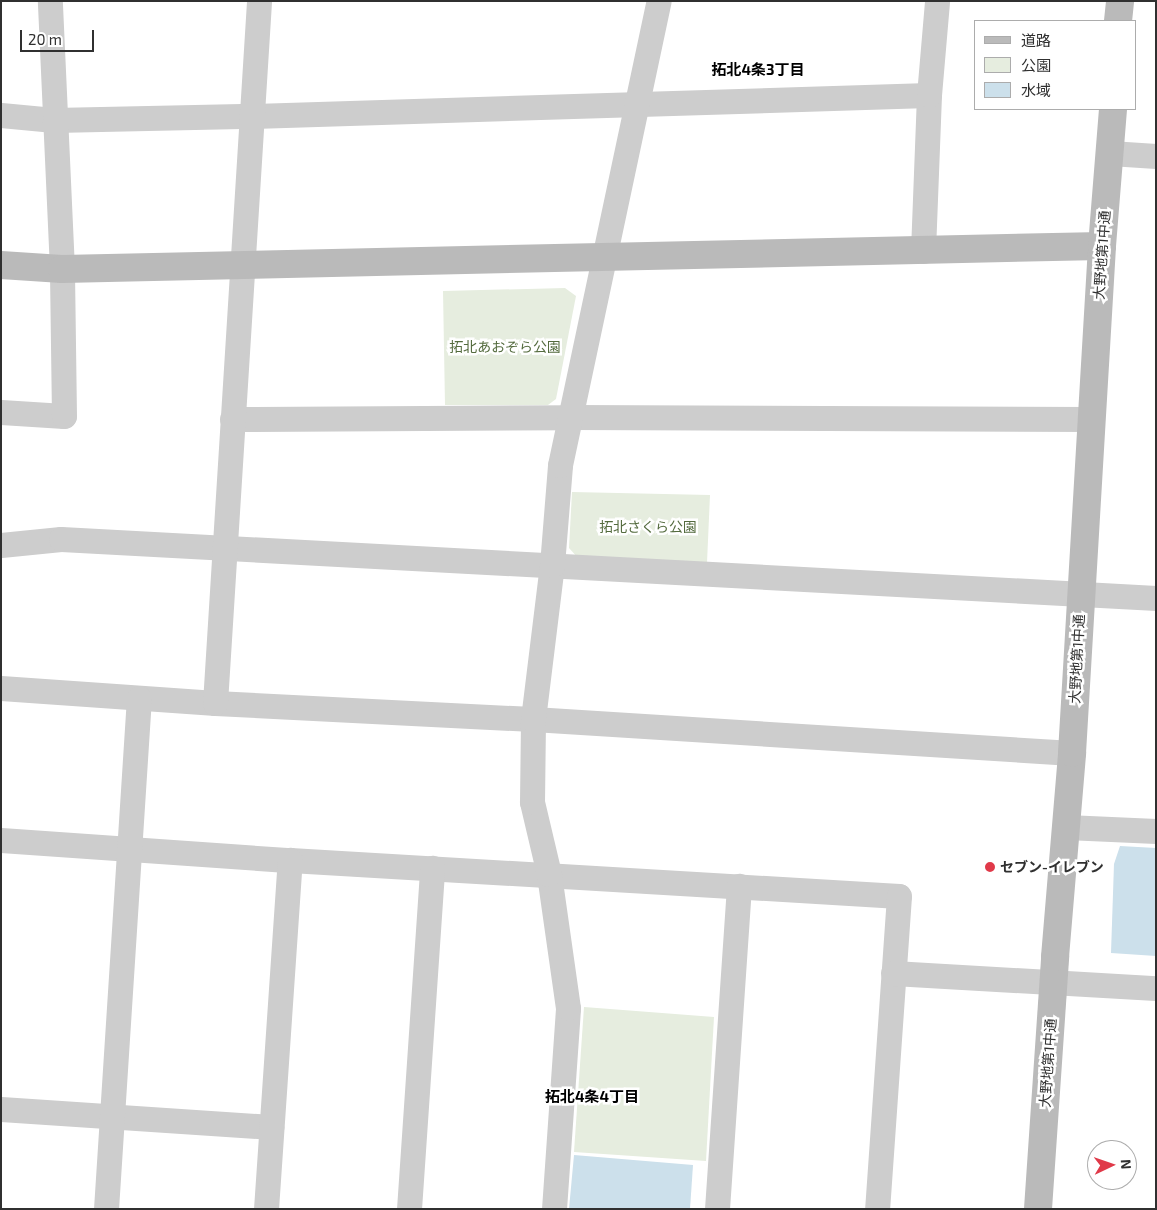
<!DOCTYPE html>
<html>
<head>
<meta charset="utf-8">
<style>
	body { margin:0 }
	#map { position:relative; width:1157px; height:1210px; overflow:hidden; background:#fff; font-family:"Exo 2","Noto Sans JP",sans-serif }
	div>[style] { position:absolute }
	.green>* { inset:0; background:#e6eddf }
	.water>* { inset:0; background:#cce0eb }
	.street>* { height:25px; margin:-12.5px; padding:0 12.5px; transform-origin:12.5px; border-radius:12.5px; background:#cdcdcd }
	.secondary>* { height:28px; margin:-14px; padding:0 14px; transform-origin:14px; border-radius:14px; background:#bababa }
	.dots>* { width:14px; height:14px; translate:-50% -50%; box-sizing:border-box; border:2px solid #fff; border-radius:50% }
	span { translate:-50% -50%; white-space:nowrap; text-align:center; line-height:1.15; -webkit-text-stroke:5px #fff; paint-order:stroke }
	.street-label { font-size:14px; color:#303030 }
	.park-label { font-size:14px; color:#546b3e }
	.poi-label { font-size:14px; color:#303030; font-weight:700 }
	.left { translate:0 -50%; text-align:left }
	.neighbourhood-label { font-size:15px; color:#000; font-weight:700 }
	.frame { position:absolute; inset:0; border:2px solid #303030; pointer-events:none }
	.legend { position:absolute; left:974px; top:20px; width:162px; height:90px; box-sizing:border-box; background:#fff; border:1px solid #acacac; margin:0; padding:6px 9px; list-style:none; font-size:15px; color:#303030 }
	.legend li { display:flex; align-items:center; gap:10px; height:25px }
	.legend b { width:25px; border:1px solid #acacac }
	.north { position:absolute; left:1087px; top:1140px; width:50px; height:50px; box-sizing:border-box; background:#fff; border:1px solid #acacac; border-radius:50%; rotate:87deg; font-size:14px; font-weight:700; line-height:20px; text-align:center; color:#303030 }
	.north::after { content:''; display:block; margin:auto; width:18px; height:22px; background:#e03949; clip-path:polygon(50% 0,100% 100%,50% 72%,0 100%) }
	.scale { position:absolute; left:20px; top:30px; width:74px; height:22px; box-sizing:border-box; border:2px solid #303030; border-top:0; padding-left:6px; font-size:15px; line-height:18px; white-space:nowrap; color:#303030; -webkit-text-stroke:4px #fff; paint-order:stroke }
</style>
</head>
<body>
<div id="map">
	<div class="green">
		<div style="clip-path:polygon(565px 288px,576px 296px,556px 399px,548px 405px,445px 405px,443px 291px)"></div>
		<div style="clip-path:polygon(572px 492px,710px 495px,707px 563px,578px 558px,569px 548px)"></div>
		<div style="clip-path:polygon(584px 1007px,714px 1017px,706px 1161px,574px 1152px)"></div>
	</div>
	<div class="water">
		<div style="clip-path:polygon(1120px 846px,1156px 848px,1156px 956px,1111px 953px,1114px 864px)"></div>
		<div style="clip-path:polygon(574px 1155px,693px 1165px,690px 1209px,569px 1209px)"></div>
	</div>
	<div class="street">
		<div style="left:1px;top:115px;width:53px;rotate:5.4deg"></div>
		<div style="left:54px;top:120px;width:199px;rotate:-1.2deg"></div>
		<div style="left:253px;top:116px;width:676px;rotate:-1.78deg"></div>
		<div style="left:1110px;top:153px;width:46px;rotate:3.7deg"></div>
		<div style="left:923px;top:251px;width:156px;rotate:-87.8deg"></div>
		<div style="left:929px;top:95px;width:94px;rotate:-85.1deg"></div>
		<div style="left:1px;top:412px;width:63px;rotate:3.6deg"></div>
		<div style="left:64px;top:416px;width:147px;rotate:-90.8deg"></div>
		<div style="left:62px;top:269px;width:268px;rotate:-92.6deg"></div>
		<div style="left:232px;top:419px;width:339px;rotate:-0.3deg"></div>
		<div style="left:571px;top:417px;width:521px;rotate:0.22deg"></div>
		<div style="left:1px;top:545px;width:60px;rotate:-5.7deg"></div>
		<div style="left:61px;top:539px;width:1097px;rotate:3.08deg"></div>
		<div style="left:1px;top:688px;width:215px;rotate:4deg"></div>
		<div style="left:215px;top:703px;width:318px;rotate:2.9deg"></div>
		<div style="left:533px;top:719px;width:540px;rotate:3.61deg"></div>
		<div style="left:215px;top:703px;width:703px;rotate:-86.41deg"></div>
		<div style="left:1066px;top:827px;width:90px;rotate:2.5deg"></div>
		<div style="left:1px;top:840px;width:290px;rotate:4deg"></div>
		<div style="left:290px;top:860px;width:610px;rotate:3.38deg"></div>
		<div style="left:899px;top:896px;width:314px;rotate:94deg"></div>
		<div style="left:893px;top:973px;width:263px;rotate:3.3deg"></div>
		<div style="left:1px;top:1109px;width:271px;rotate:3.8deg"></div>
		<div style="left:106px;top:1209px;width:512px;rotate:-86.31deg"></div>
		<div style="left:266px;top:1209px;width:350px;rotate:-86.1deg"></div>
		<div style="left:409px;top:1209px;width:342px;rotate:-86.1deg"></div>
		<div style="left:554px;top:1209px;width:201px;rotate:-86deg"></div>
		<div style="left:568px;top:1008px;width:135px;rotate:-98.1deg"></div>
		<div style="left:549px;top:874px;width:74px;rotate:-103.3deg"></div>
		<div style="left:532px;top:802px;width:83px;rotate:-89.3deg"></div>
		<div style="left:533px;top:719px;width:155px;rotate:-83deg"></div>
		<div style="left:552px;top:565px;width:100px;rotate:-85.4deg"></div>
		<div style="left:560px;top:465px;width:474px;rotate:-78deg"></div>
		<div style="left:717px;top:1209px;width:324px;rotate:-86.1deg"></div>
	</div>
	<div class="secondary">
		<div style="left:1118px;top:21px;width:20px;rotate:-84deg"></div>
		<div style="left:1px;top:265px;width:61px;rotate:3.8deg"></div>
		<div style="left:62px;top:269px;width:1040px;rotate:-1.27deg"></div>
		<div style="left:1038px;top:1209px;width:253px;rotate:-86.1deg"></div>
		<div style="left:1055px;top:957px;width:205px;rotate:-85.2deg"></div>
		<div style="left:1072px;top:753px;width:508px;rotate:-86.61deg"></div>
		<div style="left:1102px;top:246px;width:137px;rotate:-85.4deg"></div>
	</div>
	<div class="dots">
		<div style="left:990px;top:867px;background:#e03949"></div>
	</div>
	<div class="street-label">
		<span style="left:1102px;top:255px;rotate:-86deg">大野地第1中通</span>
		<span style="left:1077px;top:659px;rotate:-87deg">大野地第1中通</span>
		<span style="left:1048px;top:1063px;rotate:-86deg">大野地第1中通</span>
	</div>
	<div class="park-label">
		<span style="left:505px;top:347px">拓北あおぞら公園</span>
		<span style="left:648px;top:527px">拓北さくら公園</span>
	</div>
	<div class="poi-label">
		<span class="left" style="left:1000px;top:867px">セブン-イレブン</span>
	</div>
	<div class="neighbourhood-label">
		<span style="left:758px;top:70px">拓北4条3丁目</span>
		<span style="left:592px;top:1097px">拓北4条4丁目</span>
	</div>
	<div class="frame"></div>
	<ul class="legend">
	<li><b style="height:6px;background:#bababa"></b>道路</li>
	<li><b style="height:14px;background:#e6eddf"></b>公園</li>
	<li><b style="height:14px;background:#cce0eb"></b>水域</li>
	</ul>
	<div class="north">N</div>
	<div class="scale">20 m</div>
</div>
</body>
</html>
